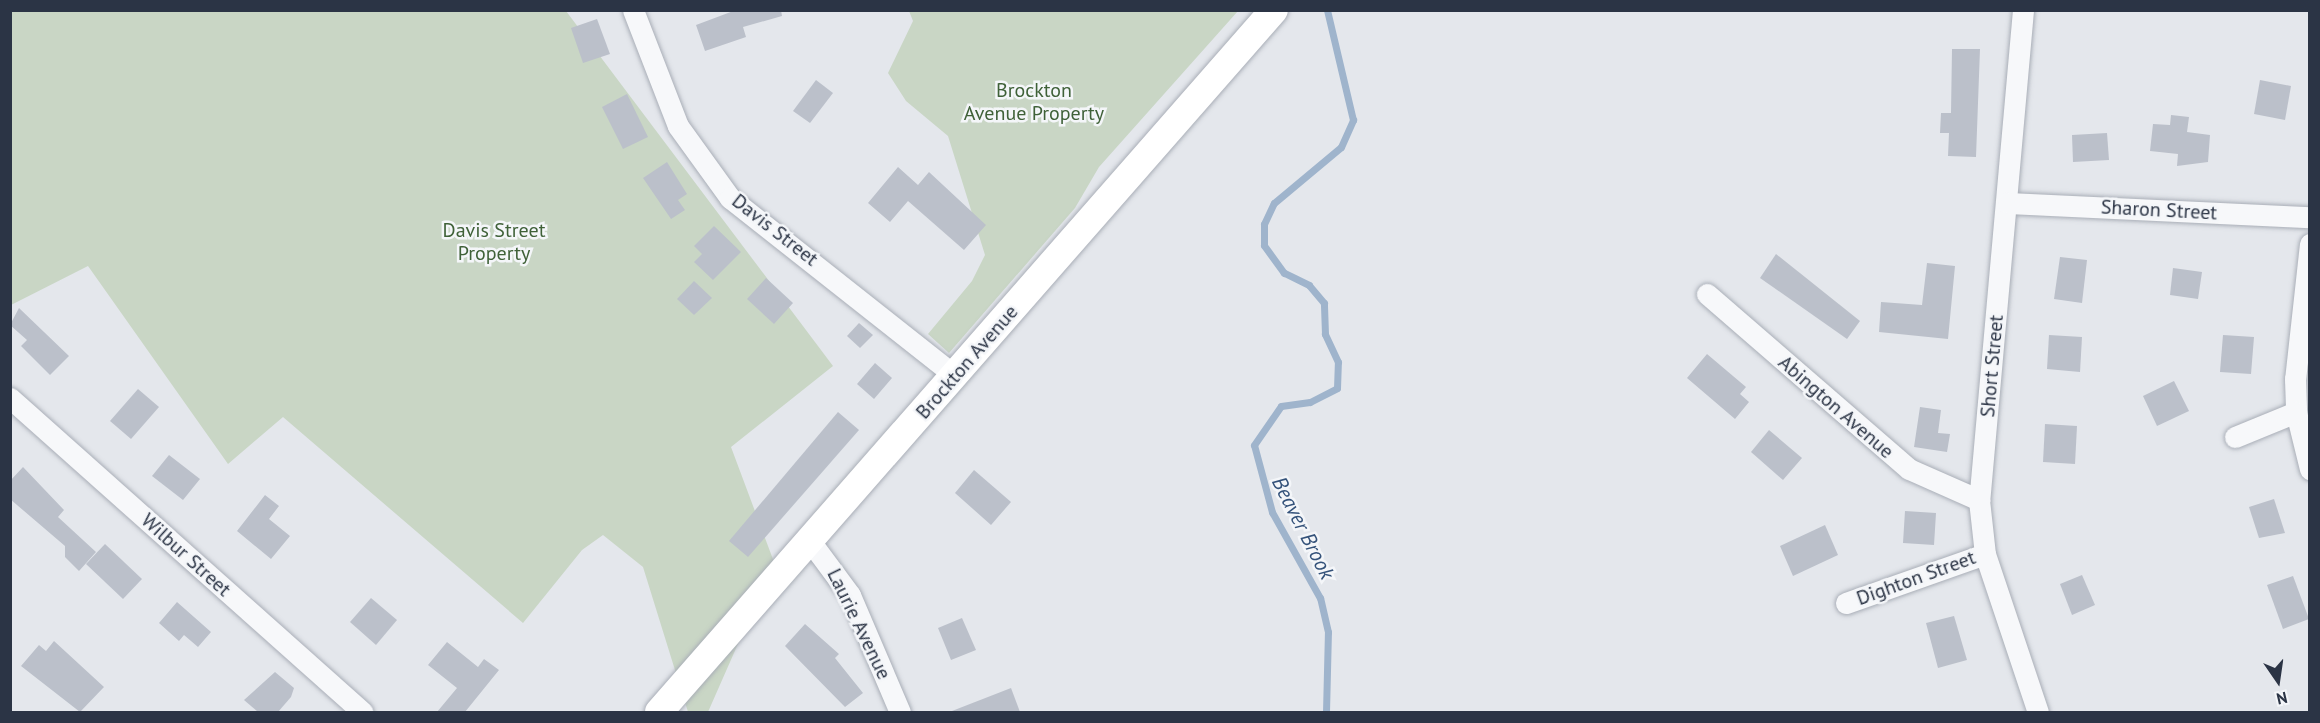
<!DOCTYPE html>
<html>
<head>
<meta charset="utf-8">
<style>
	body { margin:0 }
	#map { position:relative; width:2320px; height:723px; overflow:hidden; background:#e4e7ec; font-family:"PT Sans",sans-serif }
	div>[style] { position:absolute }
	.green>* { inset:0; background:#c9d6c5 }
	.stream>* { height:7px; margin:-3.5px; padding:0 3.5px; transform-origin:3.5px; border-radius:3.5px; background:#9fb4cc }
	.building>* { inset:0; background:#bbc0ca }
	.roads { filter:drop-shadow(0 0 2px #a9aeb7) drop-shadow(0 0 2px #a9aeb7) }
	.street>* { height:21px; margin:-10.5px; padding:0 10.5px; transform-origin:10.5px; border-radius:10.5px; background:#f7f8fa }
	.secondary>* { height:28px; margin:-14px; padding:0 14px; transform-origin:14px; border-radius:14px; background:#fff }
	span { translate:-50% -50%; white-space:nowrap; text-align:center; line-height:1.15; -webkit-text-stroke:5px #f4f6f9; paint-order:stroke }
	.park-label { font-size:20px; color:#3f6138 }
	.street-label { font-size:20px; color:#2b3445 }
	.water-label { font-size:21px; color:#34527a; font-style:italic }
	.frame { position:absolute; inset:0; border:12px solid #2b3445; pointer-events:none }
	.north { position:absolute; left:2248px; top:651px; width:60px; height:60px; -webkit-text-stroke:4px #f4f6f9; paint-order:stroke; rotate:167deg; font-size:16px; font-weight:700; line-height:24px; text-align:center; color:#2b3445 }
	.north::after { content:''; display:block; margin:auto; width:21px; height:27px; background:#2b3445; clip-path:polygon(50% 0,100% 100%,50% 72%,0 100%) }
</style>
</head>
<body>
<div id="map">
	<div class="green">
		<div style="clip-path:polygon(11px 11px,566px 11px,833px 366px,731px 447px,774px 562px,708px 712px,688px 712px,643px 567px,603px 535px,582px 550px,523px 623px,283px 417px,228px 464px,88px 266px,11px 305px)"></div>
		<div style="clip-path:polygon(909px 11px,1238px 11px,1099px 167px,1075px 208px,949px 353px,928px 334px,972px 281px,985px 255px,948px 136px,906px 101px,888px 73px,913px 21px)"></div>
	</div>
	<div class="stream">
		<div style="left:1326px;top:712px;width:80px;rotate:-88.6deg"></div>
		<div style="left:1328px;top:632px;width:35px;rotate:-103deg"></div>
		<div style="left:1320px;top:598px;width:98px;rotate:-119.2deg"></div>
		<div style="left:1272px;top:512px;width:69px;rotate:-105deg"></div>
		<div style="left:1254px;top:445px;width:47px;rotate:-55.3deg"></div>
		<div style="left:1281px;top:406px;width:29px;rotate:-8deg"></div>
		<div style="left:1310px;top:402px;width:30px;rotate:-27deg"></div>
		<div style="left:1337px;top:388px;width:26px;rotate:-88deg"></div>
		<div style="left:1338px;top:362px;width:31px;rotate:-115deg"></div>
		<div style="left:1325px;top:334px;width:31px;rotate:-92deg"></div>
		<div style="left:1324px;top:303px;width:23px;rotate:-130deg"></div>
		<div style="left:1309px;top:285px;width:28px;rotate:-154deg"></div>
		<div style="left:1284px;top:273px;width:34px;rotate:-126deg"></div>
		<div style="left:1264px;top:245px;width:21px;rotate:-90deg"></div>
		<div style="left:1264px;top:224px;width:23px;rotate:-65deg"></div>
		<div style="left:1274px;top:203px;width:87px;rotate:-39.9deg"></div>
		<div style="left:1341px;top:147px;width:30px;rotate:-66deg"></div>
		<div style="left:1353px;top:120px;width:113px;rotate:-103.3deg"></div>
	</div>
	<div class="building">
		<div style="clip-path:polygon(736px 10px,781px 10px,782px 16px,743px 27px,746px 37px,705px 51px,696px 25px)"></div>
		<div style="clip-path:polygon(597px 19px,610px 54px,583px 63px,571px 28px)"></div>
		<div style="clip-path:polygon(1952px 49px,1980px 49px,1976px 157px,1948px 156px,1949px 133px,1940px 133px,1941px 113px,1951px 113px)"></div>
		<div style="clip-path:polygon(816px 80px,833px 93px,810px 123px,793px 111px)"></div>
		<div style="clip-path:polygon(2260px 80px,2291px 86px,2285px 120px,2254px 114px)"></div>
		<div style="clip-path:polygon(627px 94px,648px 137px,623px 149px,602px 107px)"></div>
		<div style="clip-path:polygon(2171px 115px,2189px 117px,2187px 132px,2210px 135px,2208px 162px,2177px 166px,2178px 154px,2150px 151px,2153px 124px,2170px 125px)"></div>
		<div style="clip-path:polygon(2107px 133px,2109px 160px,2073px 162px,2072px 135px)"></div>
		<div style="clip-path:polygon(667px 162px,687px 194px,678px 200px,685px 210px,671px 219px,643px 178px)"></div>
		<div style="clip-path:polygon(898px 167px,918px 185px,929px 172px,986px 225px,964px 250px,908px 201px,890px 222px,868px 203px)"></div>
		<div style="clip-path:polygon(714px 226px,741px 252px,713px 280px,694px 262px,702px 254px,694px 246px)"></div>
		<div style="clip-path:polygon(1776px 254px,1860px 321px,1847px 339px,1760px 278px)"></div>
		<div style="clip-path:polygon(2060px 257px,2087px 260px,2082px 303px,2054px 299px)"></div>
		<div style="clip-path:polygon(1927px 263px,1955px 266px,1948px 339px,1879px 332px,1881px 302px,1922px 305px)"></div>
		<div style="clip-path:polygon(2173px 268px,2202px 272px,2198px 299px,2170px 295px)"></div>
		<div style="clip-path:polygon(766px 278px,793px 303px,774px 324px,747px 299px)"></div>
		<div style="clip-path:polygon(694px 281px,712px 298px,694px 315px,677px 299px)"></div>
		<div style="clip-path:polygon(19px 308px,69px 356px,50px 375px,21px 346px,27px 340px,10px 325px)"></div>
		<div style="clip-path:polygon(859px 323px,873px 335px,860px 348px,847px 336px)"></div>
		<div style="clip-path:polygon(2049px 335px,2082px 337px,2080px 372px,2047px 369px)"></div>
		<div style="clip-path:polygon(2223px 335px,2254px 337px,2251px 374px,2220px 372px)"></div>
		<div style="clip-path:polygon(1707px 354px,1746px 387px,1740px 394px,1749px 402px,1735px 419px,1687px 378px)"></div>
		<div style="clip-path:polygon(875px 363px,892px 378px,874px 399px,857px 384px)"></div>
		<div style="clip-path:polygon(2174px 381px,2189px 411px,2157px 426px,2143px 396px)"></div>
		<div style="clip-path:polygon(138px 389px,159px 407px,131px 439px,110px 421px)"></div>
		<div style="clip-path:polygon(1920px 407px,1941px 410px,1938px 433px,1950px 434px,1947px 452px,1914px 447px)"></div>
		<div style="clip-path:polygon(838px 412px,859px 430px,748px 557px,729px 541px)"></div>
		<div style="clip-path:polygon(2045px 424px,2077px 426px,2075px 464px,2043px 462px)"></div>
		<div style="clip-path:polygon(1769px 430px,1802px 458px,1783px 480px,1751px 452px)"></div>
		<div style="clip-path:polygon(169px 455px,200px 479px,183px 500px,152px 476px)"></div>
		<div style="clip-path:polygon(23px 467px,64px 510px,58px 517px,96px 552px,79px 571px,65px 557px,65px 546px,10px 499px,10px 481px)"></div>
		<div style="clip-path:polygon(974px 470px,1011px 502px,991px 525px,955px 493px)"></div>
		<div style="clip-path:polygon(265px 495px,279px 506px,269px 519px,290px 536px,271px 559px,237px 531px)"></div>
		<div style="clip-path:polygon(2274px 499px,2285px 533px,2259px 538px,2249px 507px)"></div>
		<div style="clip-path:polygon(1905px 511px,1936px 513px,1934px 545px,1903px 543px)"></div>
		<div style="clip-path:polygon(1825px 525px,1838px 555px,1793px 576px,1780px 546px)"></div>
		<div style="clip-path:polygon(105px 544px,142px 579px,123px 599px,86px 564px)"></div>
		<div style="clip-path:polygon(2082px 575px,2095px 605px,2072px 615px,2060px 584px)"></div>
		<div style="clip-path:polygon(2293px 576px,2309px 619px,2283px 629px,2267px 585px)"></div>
		<div style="clip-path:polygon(371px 598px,397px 620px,376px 645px,350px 622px)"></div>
		<div style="clip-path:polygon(177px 602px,211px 632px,198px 647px,184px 635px,179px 641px,159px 623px)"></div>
		<div style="clip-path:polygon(1954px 616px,1967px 660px,1938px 668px,1926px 623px)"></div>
		<div style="clip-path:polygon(962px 618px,976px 650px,951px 660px,938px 628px)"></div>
		<div style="clip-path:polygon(805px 624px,839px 654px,835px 658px,863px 693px,845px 707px,785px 646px)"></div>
		<div style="clip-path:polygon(54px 641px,104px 687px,80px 712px,21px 666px,39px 645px,46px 651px)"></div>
		<div style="clip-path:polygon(447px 642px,478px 667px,484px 659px,499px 670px,465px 712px,437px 712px,457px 688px,428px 665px)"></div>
		<div style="clip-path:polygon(275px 672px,294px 688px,291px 697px,278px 712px,258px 712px,244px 700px)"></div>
		<div style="clip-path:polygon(1011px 688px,1020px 712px,952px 712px,952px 711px)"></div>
	</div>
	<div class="roads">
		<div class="street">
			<div style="left:633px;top:10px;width:124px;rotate:68.8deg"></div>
			<div style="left:678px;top:126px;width:89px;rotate:54.2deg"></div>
			<div style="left:730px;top:198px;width:287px;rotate:38.3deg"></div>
			<div style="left:2023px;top:10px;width:492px;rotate:95.1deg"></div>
			<div style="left:1979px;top:500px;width:54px;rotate:83.7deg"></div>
			<div style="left:1985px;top:554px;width:167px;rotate:71.5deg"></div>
			<div style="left:2008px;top:203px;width:302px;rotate:2.7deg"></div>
			<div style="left:2310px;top:244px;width:136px;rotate:96.3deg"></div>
			<div style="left:2295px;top:379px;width:33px;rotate:88deg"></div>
			<div style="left:2296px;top:412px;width:59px;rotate:76.2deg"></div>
			<div style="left:1707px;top:294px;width:267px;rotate:40.9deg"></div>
			<div style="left:1909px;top:469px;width:77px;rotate:23.9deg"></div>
			<div style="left:10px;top:398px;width:472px;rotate:41.7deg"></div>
			<div style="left:2235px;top:437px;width:66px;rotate:-22.3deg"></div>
			<div style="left:810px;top:541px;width:67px;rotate:53.5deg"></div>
			<div style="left:850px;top:595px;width:127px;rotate:66.9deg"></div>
			<div style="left:1846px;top:603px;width:147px;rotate:-19.4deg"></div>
		</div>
		<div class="secondary">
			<div style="left:659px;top:712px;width:933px;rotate:-48.78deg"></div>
		</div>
	</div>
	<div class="park-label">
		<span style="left:1034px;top:102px">Brockton<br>Avenue Property</span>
		<span style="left:494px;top:242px">Davis Street<br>Property</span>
	</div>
	<div class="street-label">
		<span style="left:2159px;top:210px;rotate:3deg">Sharon Street</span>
		<span style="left:775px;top:230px;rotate:38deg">Davis Street</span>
		<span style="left:967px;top:362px;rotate:-49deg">Brockton Avenue</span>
		<span style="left:1992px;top:366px;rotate:-85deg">Short Street</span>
		<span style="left:1836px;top:407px;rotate:41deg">Abington Avenue</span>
		<span style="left:186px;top:555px;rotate:42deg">Wilbur Street</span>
		<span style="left:1916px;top:578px;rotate:-20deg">Dighton Street</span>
		<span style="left:859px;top:624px;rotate:64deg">Laurie Avenue</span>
	</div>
	<div class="water-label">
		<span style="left:1303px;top:528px;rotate:63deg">Beaver Brook</span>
	</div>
	<div class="frame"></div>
	<div class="north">N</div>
</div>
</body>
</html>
